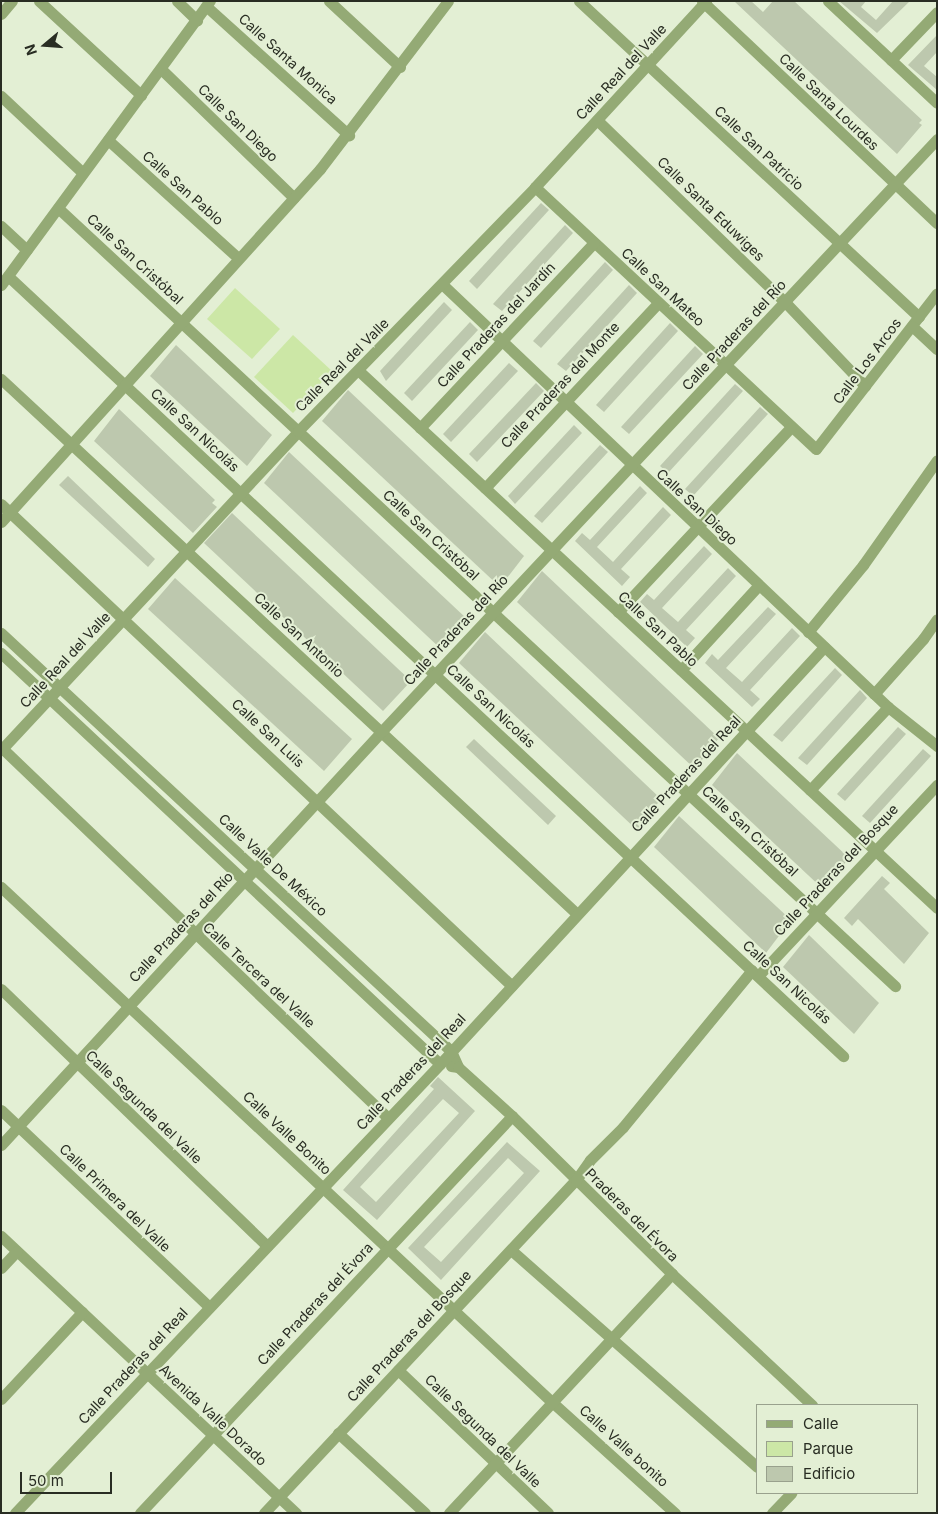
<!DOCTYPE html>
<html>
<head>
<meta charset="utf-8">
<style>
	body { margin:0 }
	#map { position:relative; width:938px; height:1514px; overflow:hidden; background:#e3efd4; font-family:Inter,sans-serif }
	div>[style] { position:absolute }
	.green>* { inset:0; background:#cce7a6 }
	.building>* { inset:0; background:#bdc8ae }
	.street>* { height:11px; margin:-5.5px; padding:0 5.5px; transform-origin:5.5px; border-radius:5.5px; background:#94aa75 }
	span { translate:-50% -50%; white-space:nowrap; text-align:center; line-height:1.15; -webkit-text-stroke:4px #e3efd4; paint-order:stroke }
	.street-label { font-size:14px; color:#292d23 }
	.frame { position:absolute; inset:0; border:2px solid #292d23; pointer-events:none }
	.legend { position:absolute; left:756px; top:1404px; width:162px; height:90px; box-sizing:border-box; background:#e3efd4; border:1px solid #99a18d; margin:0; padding:6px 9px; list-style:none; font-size:15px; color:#292d23 }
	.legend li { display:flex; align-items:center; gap:10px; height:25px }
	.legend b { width:25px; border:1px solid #99a18d }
	.north { position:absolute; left:20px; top:20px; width:50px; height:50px; -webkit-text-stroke:4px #e3efd4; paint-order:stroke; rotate:252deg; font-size:14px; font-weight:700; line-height:20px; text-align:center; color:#292d23 }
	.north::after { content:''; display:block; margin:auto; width:18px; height:22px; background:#292d23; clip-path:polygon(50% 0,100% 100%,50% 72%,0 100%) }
	.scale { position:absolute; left:20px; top:1472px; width:92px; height:22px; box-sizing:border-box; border:2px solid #292d23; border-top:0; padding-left:6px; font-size:15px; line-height:18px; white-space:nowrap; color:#292d23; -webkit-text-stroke:4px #e3efd4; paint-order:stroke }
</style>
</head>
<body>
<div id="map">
	<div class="green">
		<div style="clip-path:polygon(235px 288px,280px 329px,252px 359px,207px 319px)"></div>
		<div style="clip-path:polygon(293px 335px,332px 371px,293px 413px,254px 377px)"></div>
	</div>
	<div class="building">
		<div style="clip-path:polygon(734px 1px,751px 1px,763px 12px,773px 1px,794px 1px,922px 120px,919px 123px,922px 125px,897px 154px)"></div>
		<div style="clip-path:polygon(839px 1px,866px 1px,861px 7px,876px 20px,893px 1px,910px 1px,877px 33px)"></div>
		<div style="clip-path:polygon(937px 35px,937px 52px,924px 66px,937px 77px,937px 90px,908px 65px)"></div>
		<div style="clip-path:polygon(541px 203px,549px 210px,477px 289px,469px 281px)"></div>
		<div style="clip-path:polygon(565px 225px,573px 233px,502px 311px,493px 304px)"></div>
		<div style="clip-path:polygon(605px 262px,613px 270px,541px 348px,533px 341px)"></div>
		<div style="clip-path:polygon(629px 285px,637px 293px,566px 371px,557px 364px)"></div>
		<div style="clip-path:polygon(444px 302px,452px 310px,386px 381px,380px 371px)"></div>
		<div style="clip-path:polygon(470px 322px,478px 330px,412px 401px,404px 393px)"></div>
		<div style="clip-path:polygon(670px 323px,678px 331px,604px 412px,596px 405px)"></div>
		<div style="clip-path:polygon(176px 345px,272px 435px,247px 466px,150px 376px)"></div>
		<div style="clip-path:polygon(695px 346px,703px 354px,629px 434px,621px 427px)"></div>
		<div style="clip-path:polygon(509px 363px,518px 371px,451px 442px,443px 434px)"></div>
		<div style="clip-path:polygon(536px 383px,544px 391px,477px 462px,469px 454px)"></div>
		<div style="clip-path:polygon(735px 384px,743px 391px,668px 473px,660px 466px)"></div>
		<div style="clip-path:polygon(348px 390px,524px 556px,500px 587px,322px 421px)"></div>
		<div style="clip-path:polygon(760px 407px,768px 414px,693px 496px,685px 489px)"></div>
		<div style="clip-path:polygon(119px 409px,215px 500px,212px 503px,217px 507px,193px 533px,94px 441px)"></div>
		<div style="clip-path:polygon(574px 425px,582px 433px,515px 504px,508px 496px)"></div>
		<div style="clip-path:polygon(600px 445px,608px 452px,542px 523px,534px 516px)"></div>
		<div style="clip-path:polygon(289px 452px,466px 618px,441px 649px,264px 483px)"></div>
		<div style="clip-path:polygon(68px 476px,155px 559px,148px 567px,59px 485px)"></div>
		<div style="clip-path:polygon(640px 486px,647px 493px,597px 547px,613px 562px,663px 507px,671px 515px,621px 569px,630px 577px,622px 586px,575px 541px,582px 533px,590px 540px)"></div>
		<div style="clip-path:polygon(232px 513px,411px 681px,383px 711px,204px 543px)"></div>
		<div style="clip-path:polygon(704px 546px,712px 554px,662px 608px,678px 622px,728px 568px,736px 576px,686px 630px,695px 638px,687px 647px,640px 602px,647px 594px,654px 600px)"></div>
		<div style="clip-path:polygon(542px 571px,719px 738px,695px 769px,517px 602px)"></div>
		<div style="clip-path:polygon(175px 578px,352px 739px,324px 771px,148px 609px)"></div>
		<div style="clip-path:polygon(768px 607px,776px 614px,726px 668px,742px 682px,792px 628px,800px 636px,750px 690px,760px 699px,752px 707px,705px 663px,712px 654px,718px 660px)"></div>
		<div style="clip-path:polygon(485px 632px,661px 799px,637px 830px,459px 663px)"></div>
		<div style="clip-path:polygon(835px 668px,842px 675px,782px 742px,773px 735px)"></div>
		<div style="clip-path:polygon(860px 690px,867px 698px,807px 765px,798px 758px)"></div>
		<div style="clip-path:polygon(898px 727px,906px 734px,845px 801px,837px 794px)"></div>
		<div style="clip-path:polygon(474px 739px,556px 816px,548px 825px,466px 747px)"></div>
		<div style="clip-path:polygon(923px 749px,931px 756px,870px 823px,862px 816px)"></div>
		<div style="clip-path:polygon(737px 753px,849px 858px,824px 890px,712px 785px)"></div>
		<div style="clip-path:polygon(679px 816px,791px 920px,766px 953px,654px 847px)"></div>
		<div style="clip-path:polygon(882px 876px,890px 883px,884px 889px,929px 933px,904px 964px,858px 919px,852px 926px,844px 918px)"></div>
		<div style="clip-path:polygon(809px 935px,879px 1003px,854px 1034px,783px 967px)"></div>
		<div style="clip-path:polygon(evenodd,438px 1077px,475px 1111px,377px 1220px,343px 1190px,434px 1089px,430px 1086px,438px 1077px,443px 1099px,459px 1113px,376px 1202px,360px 1187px,443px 1099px)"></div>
		<div style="clip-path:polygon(evenodd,507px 1142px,540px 1171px,441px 1280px,408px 1248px,507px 1142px,508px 1158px,524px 1173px,441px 1262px,424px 1247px,508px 1158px)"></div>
	</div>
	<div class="street">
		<div style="left:39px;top:1px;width:139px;rotate:42.7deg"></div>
		<div style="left:177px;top:1px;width:28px;rotate:44deg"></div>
		<div style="left:329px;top:1px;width:97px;rotate:42.9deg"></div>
		<div style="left:579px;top:1px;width:464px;rotate:42.9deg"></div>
		<div style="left:702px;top:1px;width:323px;rotate:43.4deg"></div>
		<div style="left:828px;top:1px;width:149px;rotate:43.1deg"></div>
		<div style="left:206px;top:6px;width:193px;rotate:42.1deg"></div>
		<div style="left:1px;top:14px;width:17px;rotate:-50deg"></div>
		<div style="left:891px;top:60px;width:66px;rotate:-46.2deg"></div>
		<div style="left:161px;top:69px;width:185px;rotate:44.1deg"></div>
		<div style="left:1px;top:96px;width:112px;rotate:43.2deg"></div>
		<div style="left:597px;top:120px;width:262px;rotate:44.1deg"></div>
		<div style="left:785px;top:302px;width:116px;rotate:46.4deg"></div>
		<div style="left:108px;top:140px;width:176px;rotate:42.2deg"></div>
		<div style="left:535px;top:187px;width:384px;rotate:43deg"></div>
		<div style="left:816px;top:449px;width:197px;rotate:-52.2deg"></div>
		<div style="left:58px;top:208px;width:1143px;rotate:42.91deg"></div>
		<div style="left:1px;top:226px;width:35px;rotate:43deg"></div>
		<div style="left:8px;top:276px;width:1143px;rotate:43.05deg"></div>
		<div style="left:442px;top:284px;width:615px;rotate:43.48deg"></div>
		<div style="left:888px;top:707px;width:63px;rotate:38.5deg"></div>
		<div style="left:1px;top:285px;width:353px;rotate:-53.7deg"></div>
		<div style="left:912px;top:326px;width:34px;rotate:43deg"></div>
		<div style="left:359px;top:371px;width:789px;rotate:42.89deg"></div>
		<div style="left:1px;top:379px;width:785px;rotate:42.88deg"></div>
		<div style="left:420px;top:428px;width:254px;rotate:-46.8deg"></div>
		<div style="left:485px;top:488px;width:253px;rotate:-46.9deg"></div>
		<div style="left:1px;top:504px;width:702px;rotate:43.33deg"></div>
		<div style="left:1px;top:522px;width:476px;rotate:-47.9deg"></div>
		<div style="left:320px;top:169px;width:211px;rotate:-52.7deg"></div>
		<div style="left:618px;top:612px;width:252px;rotate:-46.9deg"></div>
		<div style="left:808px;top:632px;width:87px;rotate:-50.6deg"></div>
		<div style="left:863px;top:565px;width:128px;rotate:-54.8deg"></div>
		<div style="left:1px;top:633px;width:614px;rotate:42.89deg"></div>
		<div style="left:451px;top:1051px;width:17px;rotate:66deg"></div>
		<div style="left:1px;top:653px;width:601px;rotate:43.11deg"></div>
		<div style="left:681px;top:670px;width:115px;rotate:-47.5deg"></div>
		<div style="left:874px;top:694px;width:74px;rotate:-48.3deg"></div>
		<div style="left:923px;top:639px;width:24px;rotate:-55deg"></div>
		<div style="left:3px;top:749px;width:533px;rotate:43.78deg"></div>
		<div style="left:1px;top:750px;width:436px;rotate:-47deg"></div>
		<div style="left:298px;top:431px;width:340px;rotate:-45.8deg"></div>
		<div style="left:535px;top:187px;width:253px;rotate:-47.4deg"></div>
		<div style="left:810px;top:790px;width:114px;rotate:-46.8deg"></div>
		<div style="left:1px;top:887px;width:754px;rotate:43.07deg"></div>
		<div style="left:552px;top:1402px;width:166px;rotate:42.1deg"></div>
		<div style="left:758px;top:976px;width:262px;rotate:-46.9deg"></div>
		<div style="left:1px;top:989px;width:370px;rotate:44deg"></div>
		<div style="left:451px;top:1066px;width:7px;rotate:8deg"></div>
		<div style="left:458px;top:1067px;width:73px;rotate:42.2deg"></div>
		<div style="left:512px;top:1116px;width:225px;rotate:44.6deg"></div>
		<div style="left:672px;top:1274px;width:192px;rotate:43.1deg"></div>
		<div style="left:1px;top:1110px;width:286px;rotate:43.4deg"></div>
		<div style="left:1px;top:1145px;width:561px;rotate:-47.38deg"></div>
		<div style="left:381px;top:732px;width:813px;rotate:-46.84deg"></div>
		<div style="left:1px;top:1236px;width:405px;rotate:43.2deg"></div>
		<div style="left:511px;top:1250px;width:328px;rotate:41.4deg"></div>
		<div style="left:1px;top:1268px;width:23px;rotate:-47deg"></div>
		<div style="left:398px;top:1370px;width:207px;rotate:43.6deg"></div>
		<div style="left:1px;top:1399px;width:119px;rotate:-47deg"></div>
		<div style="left:338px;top:1433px;width:118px;rotate:42.6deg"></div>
		<div style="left:15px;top:1513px;width:618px;rotate:-46.57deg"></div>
		<div style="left:440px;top:1064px;width:567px;rotate:-47.36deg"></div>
		<div style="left:140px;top:1513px;width:544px;rotate:-46.86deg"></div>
		<div style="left:264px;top:1513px;width:456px;rotate:-46.9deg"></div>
		<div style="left:576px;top:1180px;width:24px;rotate:-55deg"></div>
		<div style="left:590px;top:1160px;width:47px;rotate:-45deg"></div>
		<div style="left:623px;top:1127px;width:203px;rotate:-50.6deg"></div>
		<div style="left:449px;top:1513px;width:327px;rotate:-47deg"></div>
		<div style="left:772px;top:1513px;width:28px;rotate:-46deg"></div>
	</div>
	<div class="street-label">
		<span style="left:288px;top:59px;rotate:42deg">Calle Santa Monica</span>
		<span style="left:621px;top:72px;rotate:-47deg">Calle Real del Valle</span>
		<span style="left:829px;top:102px;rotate:44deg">Calle Santa Lourdes</span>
		<span style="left:238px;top:123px;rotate:44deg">Calle San Diego</span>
		<span style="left:759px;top:148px;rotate:43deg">Calle San Patricio</span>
		<span style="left:183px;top:188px;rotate:42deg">Calle San Pablo</span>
		<span style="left:711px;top:209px;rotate:44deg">Calle Santa Eduwiges</span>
		<span style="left:135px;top:259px;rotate:43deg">Calle San Cristóbal</span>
		<span style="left:663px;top:287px;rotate:43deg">Calle San Mateo</span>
		<span style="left:496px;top:325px;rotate:-47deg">Calle Praderas del Jardín</span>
		<span style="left:734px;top:335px;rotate:-47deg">Calle Praderas del Río</span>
		<span style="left:867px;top:361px;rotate:-53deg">Calle Los Arcos</span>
		<span style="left:342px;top:365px;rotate:-45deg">Calle Real del Valle</span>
		<span style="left:560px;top:385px;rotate:-47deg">Calle Praderas del Monte</span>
		<span style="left:195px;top:430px;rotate:43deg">Calle San Nicolás</span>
		<span style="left:697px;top:507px;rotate:43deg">Calle San Diego</span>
		<span style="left:431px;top:535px;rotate:43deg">Calle San Cristóbal</span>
		<span style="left:658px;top:629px;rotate:43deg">Calle San Pablo</span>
		<span style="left:456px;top:630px;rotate:-47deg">Calle Praderas del Río</span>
		<span style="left:299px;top:635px;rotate:43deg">Calle San Antonio</span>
		<span style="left:65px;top:660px;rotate:-47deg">Calle Real del Valle</span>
		<span style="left:491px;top:706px;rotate:43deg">Calle San Nicolás</span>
		<span style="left:268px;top:733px;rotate:43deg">Calle San Luis</span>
		<span style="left:686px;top:774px;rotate:-47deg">Calle Praderas del Real</span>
		<span style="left:750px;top:831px;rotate:43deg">Calle San Cristóbal</span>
		<span style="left:273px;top:865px;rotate:43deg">Calle Valle De México</span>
		<span style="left:836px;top:870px;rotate:-47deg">Calle Praderas del Bosque</span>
		<span style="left:181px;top:927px;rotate:-47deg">Calle Praderas del Río</span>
		<span style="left:259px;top:975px;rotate:43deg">Calle Tercera del Valle</span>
		<span style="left:787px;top:982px;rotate:43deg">Calle San Nicolás</span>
		<span style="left:411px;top:1072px;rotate:-47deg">Calle Praderas del Real</span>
		<span style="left:144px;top:1107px;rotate:44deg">Calle Segunda del Valle</span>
		<span style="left:287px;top:1133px;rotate:43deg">Calle Valle Bonito</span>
		<span style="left:115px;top:1198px;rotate:44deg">Calle Primera del Valle</span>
		<span style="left:632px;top:1215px;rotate:45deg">Praderas del Évora</span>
		<span style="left:315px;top:1304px;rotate:-47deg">Calle Praderas del Évora</span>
		<span style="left:409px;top:1336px;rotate:-47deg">Calle Praderas del Bosque</span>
		<span style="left:133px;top:1366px;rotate:-47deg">Calle Praderas del Real</span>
		<span style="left:213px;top:1415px;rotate:43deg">Avenida Valle Dorado</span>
		<span style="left:483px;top:1431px;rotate:44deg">Calle Segunda del Valle</span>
		<span style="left:624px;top:1446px;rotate:42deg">Calle Valle bonito</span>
	</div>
	<div class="frame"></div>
	<ul class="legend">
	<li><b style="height:6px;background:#94aa75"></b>Calle</li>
	<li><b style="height:14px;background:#cce7a6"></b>Parque</li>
	<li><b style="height:14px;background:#bdc8ae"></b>Edificio</li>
	</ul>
	<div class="north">N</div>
	<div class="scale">50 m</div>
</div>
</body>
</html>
